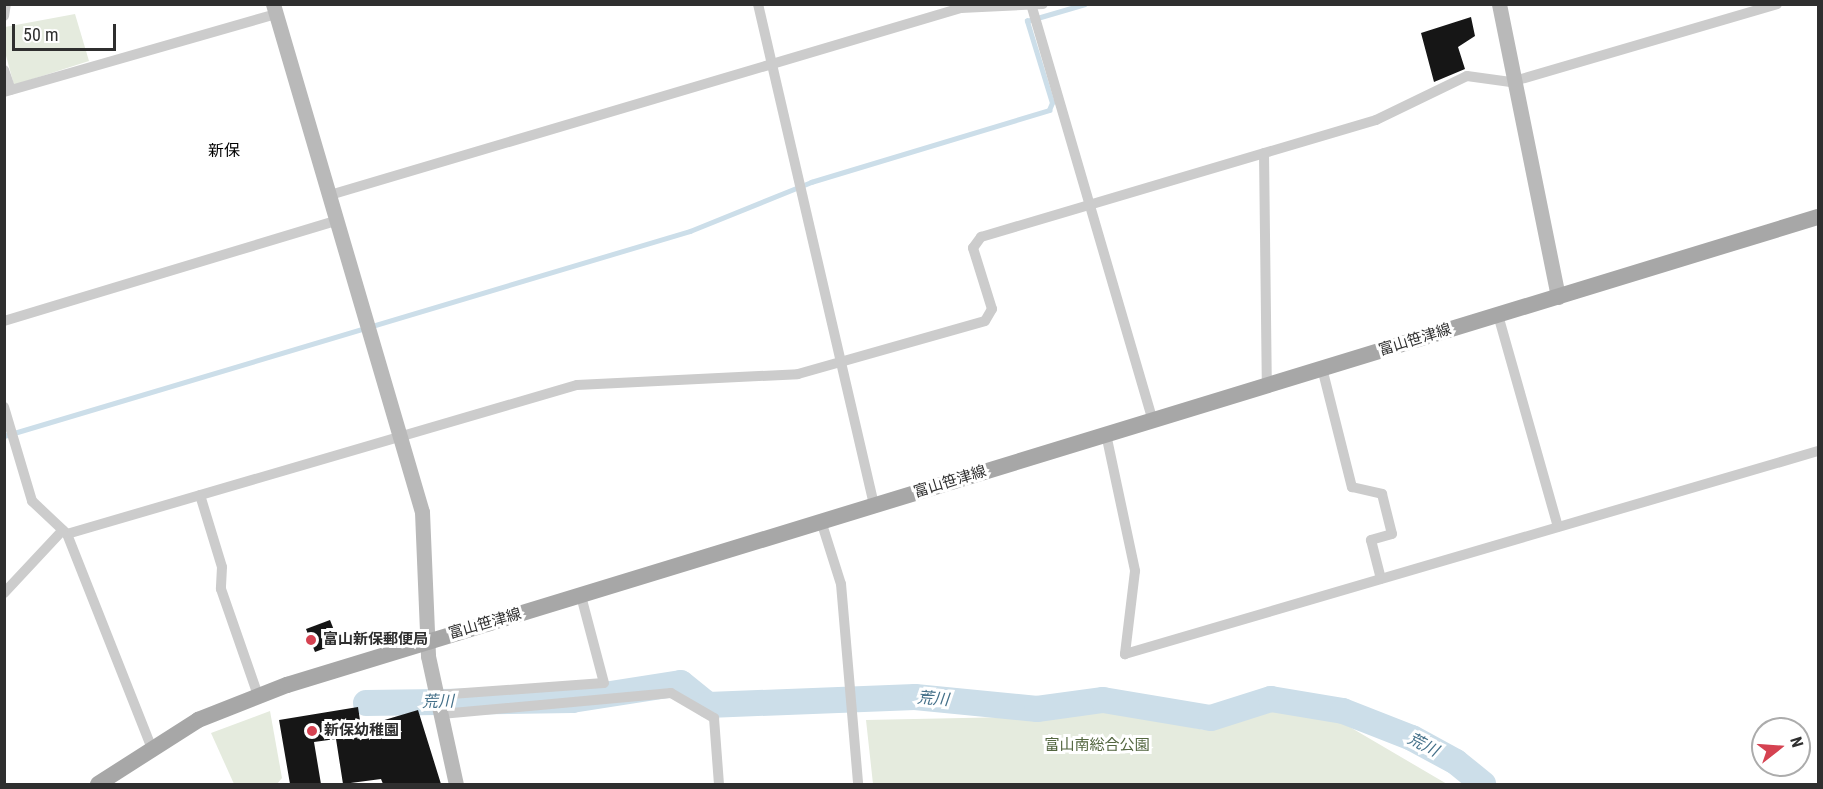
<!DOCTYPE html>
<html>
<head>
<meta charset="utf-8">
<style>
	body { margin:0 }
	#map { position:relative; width:1823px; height:789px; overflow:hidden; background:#fff; font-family:"Roboto Condensed","Noto Sans JP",sans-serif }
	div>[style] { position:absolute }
	.green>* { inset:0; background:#e5ebde }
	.stream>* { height:4.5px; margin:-2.25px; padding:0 2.25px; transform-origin:2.25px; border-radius:2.25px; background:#ccdee9 }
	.river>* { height:26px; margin:-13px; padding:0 13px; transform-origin:13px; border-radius:13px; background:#ccdee9 }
	.building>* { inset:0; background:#161616 }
	.street>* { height:10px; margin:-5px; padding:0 5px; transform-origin:5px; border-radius:5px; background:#ccc }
	.secondary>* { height:15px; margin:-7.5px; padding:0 7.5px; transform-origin:7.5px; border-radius:7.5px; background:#b9b9b9 }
	.primary>* { height:16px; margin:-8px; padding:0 8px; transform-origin:8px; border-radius:8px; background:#a7a7a7 }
	.dots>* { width:16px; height:16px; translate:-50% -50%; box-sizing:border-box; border:3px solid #fff; border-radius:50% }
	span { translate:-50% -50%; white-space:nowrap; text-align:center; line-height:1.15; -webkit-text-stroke:6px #fff; paint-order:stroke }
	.street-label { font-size:15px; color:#2f2f2f }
	.poi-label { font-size:15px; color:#2f2f2f; font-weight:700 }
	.left { translate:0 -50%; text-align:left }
	.park-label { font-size:15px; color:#536640 }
	.neighbourhood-label { font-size:16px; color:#000 }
	.water-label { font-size:16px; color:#447089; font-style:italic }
	.frame { position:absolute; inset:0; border:6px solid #2f2f2f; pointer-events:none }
	.north { position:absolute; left:1751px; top:717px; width:60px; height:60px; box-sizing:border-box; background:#fff; border:2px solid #acacac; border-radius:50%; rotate:73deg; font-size:16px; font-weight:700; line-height:24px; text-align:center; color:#2f2f2f }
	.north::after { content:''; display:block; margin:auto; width:21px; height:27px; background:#d54251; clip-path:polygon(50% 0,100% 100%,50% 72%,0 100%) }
	.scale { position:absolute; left:12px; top:24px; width:104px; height:27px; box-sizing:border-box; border:3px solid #2f2f2f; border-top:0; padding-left:8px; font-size:18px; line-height:21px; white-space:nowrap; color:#2f2f2f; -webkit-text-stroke:4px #fff; paint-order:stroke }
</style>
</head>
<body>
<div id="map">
	<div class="green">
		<div style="clip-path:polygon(75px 14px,89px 61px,14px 85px,5px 52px,5px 27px)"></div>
		<div style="clip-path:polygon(1263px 706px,1343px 723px,1447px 784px,873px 784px,866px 720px,1011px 717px,1101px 707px,1204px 730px)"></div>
		<div style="clip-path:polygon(270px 711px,282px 778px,277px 784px,234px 784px,211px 733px)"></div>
	</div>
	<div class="stream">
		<div style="left:4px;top:436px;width:716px;rotate:-16.64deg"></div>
		<div style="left:690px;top:231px;width:131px;rotate:-22deg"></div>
		<div style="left:811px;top:182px;width:249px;rotate:-16.8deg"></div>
		<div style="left:1049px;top:110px;width:8px;rotate:-67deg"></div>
		<div style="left:1052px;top:103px;width:86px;rotate:-107deg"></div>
		<div style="left:1027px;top:21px;width:60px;rotate:-16.3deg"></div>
	</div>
	<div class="river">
		<div style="left:366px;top:703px;width:206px;rotate:-0.8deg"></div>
		<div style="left:572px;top:700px;width:110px;rotate:-8.9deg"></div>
		<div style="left:681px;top:683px;width:35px;rotate:39deg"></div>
		<div style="left:708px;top:705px;width:207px;rotate:-2.2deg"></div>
		<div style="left:915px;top:697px;width:123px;rotate:5.6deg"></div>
		<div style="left:1037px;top:709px;width:67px;rotate:-7.8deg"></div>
		<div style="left:1103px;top:700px;width:109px;rotate:9.5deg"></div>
		<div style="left:1211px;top:718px;width:63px;rotate:-17.6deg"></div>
		<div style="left:1271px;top:699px;width:73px;rotate:9.5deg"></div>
		<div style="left:1343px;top:711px;width:74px;rotate:21.4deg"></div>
		<div style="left:1412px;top:738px;width:50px;rotate:28.6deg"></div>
		<div style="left:1456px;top:762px;width:35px;rotate:39deg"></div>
	</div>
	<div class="building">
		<div style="clip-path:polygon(1471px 17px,1475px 36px,1458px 47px,1465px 69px,1434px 82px,1421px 33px)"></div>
		<div style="clip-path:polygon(330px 620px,339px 643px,315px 652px,306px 629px)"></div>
		<div style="clip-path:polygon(358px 707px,361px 727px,418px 710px,441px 784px,383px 784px,381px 779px,343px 784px,336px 739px,314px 742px,321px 784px,290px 784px,279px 720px)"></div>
	</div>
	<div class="street">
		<div style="left:758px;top:4px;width:514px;rotate:76.96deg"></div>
		<div style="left:1031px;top:4px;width:434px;rotate:73.7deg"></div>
		<div style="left:4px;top:16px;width:12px;rotate:-81deg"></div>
		<div style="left:4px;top:70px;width:21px;rotate:71deg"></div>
		<div style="left:4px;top:92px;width:283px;rotate:-16deg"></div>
		<div style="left:1264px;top:153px;width:232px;rotate:89.3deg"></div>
		<div style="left:330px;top:195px;width:658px;rotate:-16.51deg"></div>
		<div style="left:961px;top:8px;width:82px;rotate:-2.8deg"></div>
		<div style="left:1498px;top:315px;width:220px;rotate:74.2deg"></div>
		<div style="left:4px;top:321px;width:349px;rotate:-16.8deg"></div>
		<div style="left:1322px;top:368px;width:123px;rotate:75.9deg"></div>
		<div style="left:1352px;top:487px;width:31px;rotate:13deg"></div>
		<div style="left:1382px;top:494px;width:41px;rotate:76deg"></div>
		<div style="left:1392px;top:534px;width:22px;rotate:164deg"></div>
		<div style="left:1371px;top:540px;width:40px;rotate:75.6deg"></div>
		<div style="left:4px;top:407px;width:98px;rotate:73.4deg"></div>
		<div style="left:32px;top:501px;width:48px;rotate:43.3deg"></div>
		<div style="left:67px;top:534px;width:228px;rotate:68.4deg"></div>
		<div style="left:1106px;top:434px;width:140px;rotate:78deg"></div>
		<div style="left:1135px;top:571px;width:84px;rotate:96.9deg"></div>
		<div style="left:1125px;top:654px;width:722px;rotate:-16.33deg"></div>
		<div style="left:200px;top:495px;width:75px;rotate:73deg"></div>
		<div style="left:222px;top:567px;width:22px;rotate:93deg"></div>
		<div style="left:221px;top:589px;width:112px;rotate:70.8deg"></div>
		<div style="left:821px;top:521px;width:66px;rotate:72.4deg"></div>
		<div style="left:841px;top:584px;width:201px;rotate:85.1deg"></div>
		<div style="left:67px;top:534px;width:531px;rotate:-16.29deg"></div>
		<div style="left:577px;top:385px;width:221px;rotate:-2.8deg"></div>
		<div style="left:798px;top:374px;width:194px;rotate:-15.8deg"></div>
		<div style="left:985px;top:321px;width:14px;rotate:-60deg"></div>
		<div style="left:992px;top:309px;width:64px;rotate:-107.3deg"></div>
		<div style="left:973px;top:248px;width:14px;rotate:-54deg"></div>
		<div style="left:981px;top:237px;width:412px;rotate:-16.5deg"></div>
		<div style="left:1376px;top:120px;width:101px;rotate:-25.8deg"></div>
		<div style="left:1467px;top:76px;width:44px;rotate:7.8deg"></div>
		<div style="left:1511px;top:82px;width:277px;rotate:-16.3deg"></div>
		<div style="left:4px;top:593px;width:86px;rotate:-46.9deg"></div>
		<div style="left:437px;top:695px;width:167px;rotate:-4.1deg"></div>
		<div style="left:604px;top:683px;width:90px;rotate:-104.8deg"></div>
		<div style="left:441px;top:714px;width:231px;rotate:-5.2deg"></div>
		<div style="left:671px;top:693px;width:50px;rotate:30.2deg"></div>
		<div style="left:714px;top:718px;width:66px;rotate:85.7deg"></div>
	</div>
	<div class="secondary">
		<div style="left:273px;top:4px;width:529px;rotate:73.65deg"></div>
		<div style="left:422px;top:512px;width:144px;rotate:87.6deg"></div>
		<div style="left:428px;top:656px;width:131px;rotate:77.7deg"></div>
		<div style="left:1499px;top:4px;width:299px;rotate:78.6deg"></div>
	</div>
	<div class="primary">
		<div style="left:98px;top:784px;width:119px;rotate:-32.6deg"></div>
		<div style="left:198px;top:720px;width:96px;rotate:-21.5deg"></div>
		<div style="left:287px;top:685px;width:1601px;rotate:-17deg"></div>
	</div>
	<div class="dots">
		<div style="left:311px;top:640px;background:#d54251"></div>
		<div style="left:312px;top:731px;background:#d54251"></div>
	</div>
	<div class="street-label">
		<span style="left:1415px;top:340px;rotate:-17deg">富山笹津線</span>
		<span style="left:950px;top:482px;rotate:-17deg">富山笹津線</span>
		<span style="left:485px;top:624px;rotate:-16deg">富山笹津線</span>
	</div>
	<div class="poi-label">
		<span class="left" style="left:323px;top:640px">富山新保郵便局</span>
		<span class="left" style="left:324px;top:731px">新保幼稚園</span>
	</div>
	<div class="park-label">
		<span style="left:1097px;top:746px">富山南総合公園</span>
	</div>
	<div class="neighbourhood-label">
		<span style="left:224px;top:151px">新保</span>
	</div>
	<div class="water-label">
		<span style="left:933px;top:699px;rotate:5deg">荒川</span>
		<span style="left:438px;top:702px;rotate:-1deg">荒川</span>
		<span style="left:1423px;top:745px;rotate:27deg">荒川</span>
	</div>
	<div class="frame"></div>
	<div class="north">N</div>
	<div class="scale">50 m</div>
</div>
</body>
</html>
